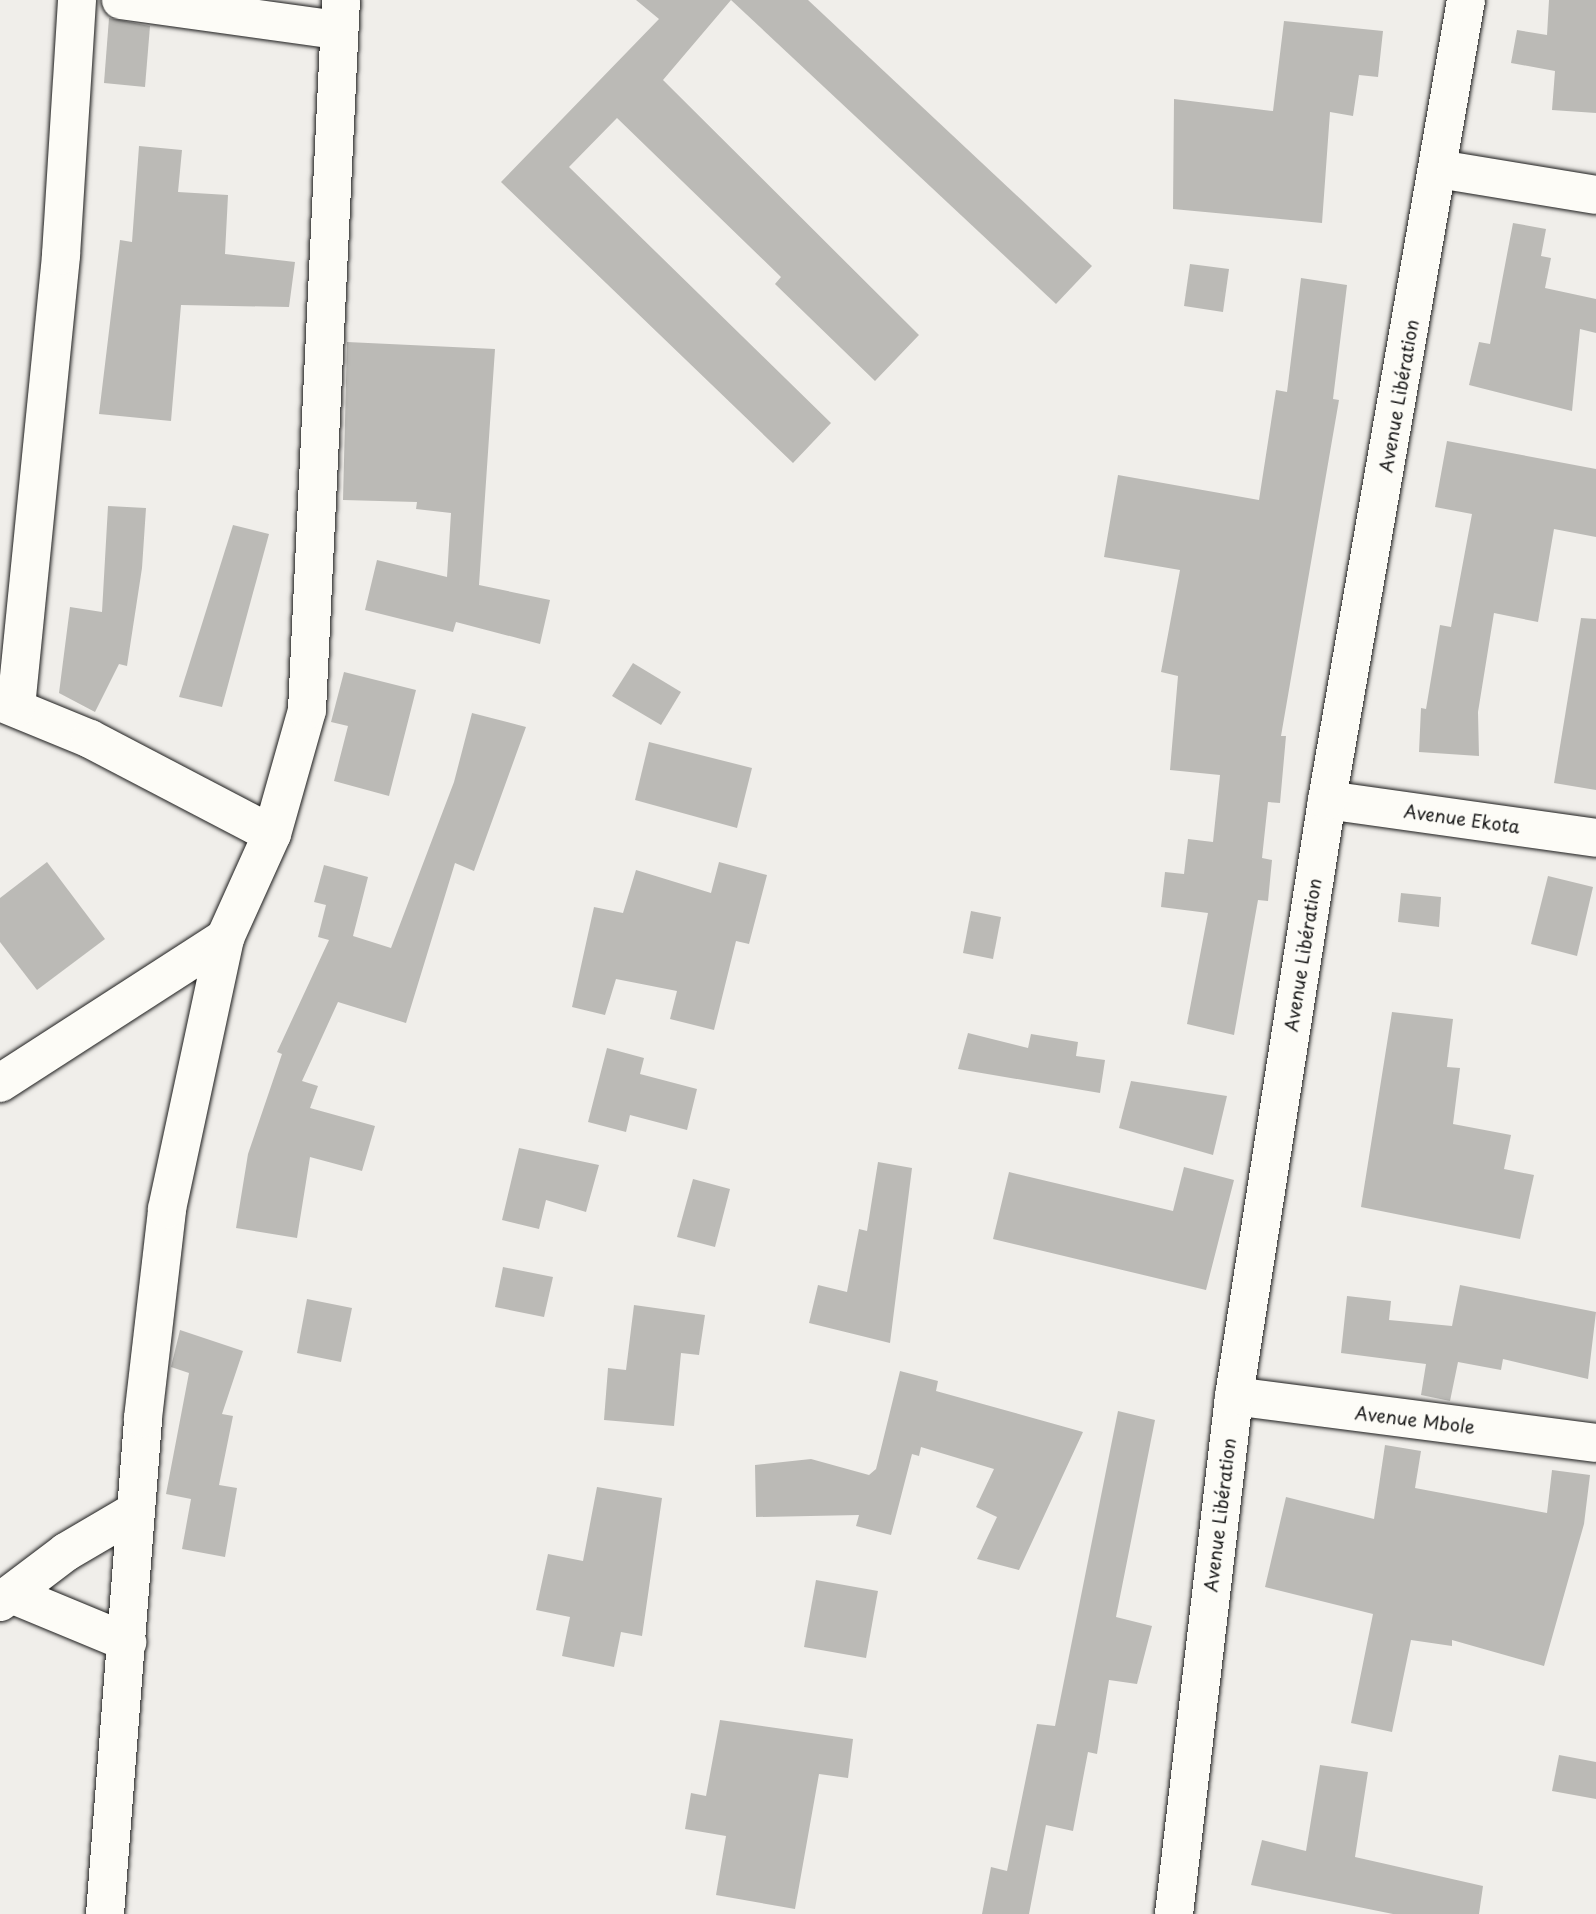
<!DOCTYPE html>
<html>
<head>
<meta charset="utf-8">
<style>
	body { margin:0 }
	#map { position:relative; width:1596px; height:1914px; overflow:hidden; background:#f0eeea; font-family:"Playpen Sans",sans-serif }
	div>[style] { position:absolute }
	.building>* { inset:0; background:#bbbab6 }
	.roads { filter:drop-shadow(0 0 2px #1c1c1c) drop-shadow(0 0 2px #1c1c1c) }
	.street>* { height:38px; margin:-19px; padding:0 19px; transform-origin:19px; border-radius:19px; background:#fdfcf7 }
	.secondary>* { height:38px; margin:-19px; padding:0 19px; transform-origin:19px; border-radius:19px; background:#fdfcf7 }
	span { translate:-50% -50%; white-space:nowrap; text-align:center; line-height:1.15; -webkit-text-stroke:5px #fdfcf7; paint-order:stroke }
	.street-label { font-size:18px; color:#1c1c1c }
</style>
</head>
<body>
<div id="map">
	<div class="building">
		<div style="clip-path:polygon(636px 0,731px 0,663px 80px,919px 335px,875px 381px,775px 284px,781px 277px,617px 118px,569px 167px,831px 423px,793px 463px,501px 182px,659px 19px)"></div>
		<div style="clip-path:polygon(731px 0,808px 0,1092px 266px,1056px 304px)"></div>
		<div style="clip-path:polygon(1549px 0,1596px 0,1596px 113px,1552px 110px,1555px 71px,1511px 63px,1517px 30px,1547px 35px)"></div>
		<div style="clip-path:polygon(109px 18px,150px 26px,145px 87px,104px 83px)"></div>
		<div style="clip-path:polygon(1284px 21px,1383px 31px,1378px 77px,1359px 75px,1353px 116px,1330px 112px,1322px 223px,1173px 209px,1174px 99px,1273px 111px)"></div>
		<div style="clip-path:polygon(139px 146px,182px 150px,178px 192px,228px 195px,225px 254px,295px 262px,289px 307px,181px 305px,171px 421px,99px 414px,120px 240px,132px 242px)"></div>
		<div style="clip-path:polygon(1513px 223px,1546px 229px,1541px 256px,1551px 258px,1545px 288px,1596px 299px,1596px 333px,1580px 329px,1572px 411px,1469px 385px,1479px 342px,1490px 344px)"></div>
		<div style="clip-path:polygon(1190px 264px,1229px 269px,1223px 312px,1184px 306px)"></div>
		<div style="clip-path:polygon(1301px 278px,1347px 285px,1333px 399px,1339px 400px,1281px 736px,1286px 736px,1280px 803px,1268px 802px,1262px 858px,1272px 860px,1268px 901px,1258px 900px,1234px 1035px,1187px 1024px,1208px 913px,1161px 907px,1165px 872px,1184px 874px,1188px 839px,1213px 842px,1220px 775px,1170px 770px,1178px 676px,1161px 672px,1180px 570px,1104px 557px,1118px 475px,1259px 500px,1276px 390px,1287px 392px)"></div>
		<div style="clip-path:polygon(347px 342px,495px 349px,479px 585px,550px 600px,540px 644px,456px 622px,453px 632px,365px 610px,377px 560px,447px 577px,451px 513px,416px 509px,417px 502px,343px 500px)"></div>
		<div style="clip-path:polygon(1447px 441px,1596px 469px,1596px 537px,1554px 529px,1538px 622px,1494px 613px,1478px 712px,1479px 756px,1419px 752px,1421px 708px,1426px 709px,1440px 625px,1451px 627px,1472px 514px,1435px 507px)"></div>
		<div style="clip-path:polygon(108px 506px,146px 508px,142px 568px,127px 666px,119px 664px,95px 712px,59px 693px,70px 607px,102px 612px)"></div>
		<div style="clip-path:polygon(233px 525px,269px 534px,222px 707px,179px 697px)"></div>
		<div style="clip-path:polygon(1581px 618px,1596px 619px,1596px 790px,1554px 783px)"></div>
		<div style="clip-path:polygon(633px 663px,681px 692px,661px 725px,612px 696px)"></div>
		<div style="clip-path:polygon(344px 672px,416px 690px,389px 796px,334px 781px,348px 726px,331px 722px)"></div>
		<div style="clip-path:polygon(472px 713px,526px 727px,474px 871px,455px 863px,406px 1023px,338px 1002px,302px 1081px,318px 1086px,310px 1108px,375px 1126px,362px 1171px,310px 1157px,297px 1238px,236px 1228px,248px 1154px,282px 1054px,277px 1052px,329px 940px,318px 937px,326px 905px,314px 902px,324px 865px,368px 877px,353px 936px,391px 948px,454px 782px)"></div>
		<div style="clip-path:polygon(649px 742px,752px 768px,737px 828px,635px 800px)"></div>
		<div style="clip-path:polygon(47px 862px,105px 939px,37px 990px,0 942px,0 898px)"></div>
		<div style="clip-path:polygon(719px 862px,767px 875px,749px 944px,736px 941px,714px 1030px,670px 1019px,677px 991px,616px 979px,605px 1015px,572px 1007px,594px 907px,623px 913px,636px 870px,711px 893px)"></div>
		<div style="clip-path:polygon(1548px 876px,1593px 887px,1577px 956px,1531px 944px)"></div>
		<div style="clip-path:polygon(1401px 893px,1441px 897px,1439px 927px,1398px 922px)"></div>
		<div style="clip-path:polygon(971px 911px,1001px 917px,993px 959px,963px 953px)"></div>
		<div style="clip-path:polygon(1392px 1012px,1453px 1019px,1447px 1067px,1460px 1068px,1453px 1124px,1511px 1135px,1504px 1169px,1534px 1175px,1520px 1239px,1361px 1207px)"></div>
		<div style="clip-path:polygon(968px 1033px,1028px 1048px,1031px 1034px,1078px 1042px,1076px 1056px,1105px 1060px,1100px 1093px,958px 1069px)"></div>
		<div style="clip-path:polygon(607px 1048px,644px 1058px,640px 1074px,697px 1089px,687px 1130px,630px 1115px,626px 1132px,588px 1122px)"></div>
		<div style="clip-path:polygon(1131px 1081px,1227px 1096px,1213px 1155px,1119px 1128px)"></div>
		<div style="clip-path:polygon(519px 1148px,599px 1165px,586px 1212px,546px 1200px,539px 1229px,502px 1220px)"></div>
		<div style="clip-path:polygon(878px 1162px,912px 1168px,890px 1343px,809px 1323px,818px 1285px,847px 1292px,859px 1229px,867px 1231px)"></div>
		<div style="clip-path:polygon(1184px 1167px,1234px 1180px,1206px 1290px,993px 1239px,1009px 1172px,1173px 1211px)"></div>
		<div style="clip-path:polygon(693px 1179px,730px 1189px,715px 1247px,677px 1237px)"></div>
		<div style="clip-path:polygon(503px 1267px,553px 1277px,544px 1317px,495px 1307px)"></div>
		<div style="clip-path:polygon(1460px 1285px,1596px 1312px,1588px 1379px,1503px 1359px,1501px 1370px,1458px 1362px,1450px 1401px,1421px 1395px,1426px 1364px,1341px 1353px,1347px 1296px,1391px 1301px,1389px 1320px,1452px 1326px)"></div>
		<div style="clip-path:polygon(307px 1299px,352px 1308px,341px 1362px,297px 1353px)"></div>
		<div style="clip-path:polygon(634px 1305px,705px 1315px,699px 1355px,681px 1353px,674px 1426px,604px 1420px,608px 1368px,626px 1370px)"></div>
		<div style="clip-path:polygon(180px 1330px,243px 1351px,222px 1414px,233px 1416px,219px 1485px,237px 1488px,225px 1557px,182px 1549px,191px 1499px,166px 1494px,189px 1373px,171px 1367px)"></div>
		<div style="clip-path:polygon(900px 1371px,938px 1381px,936px 1391px,1083px 1432px,1019px 1570px,977px 1559px,997px 1517px,976px 1507px,994px 1469px,921px 1447px,919px 1456px,912px 1454px,891px 1535px,856px 1526px,859px 1515px,756px 1517px,755px 1465px,811px 1459px,869px 1475px,876px 1469px)"></div>
		<div style="clip-path:polygon(1118px 1411px,1155px 1420px,1116px 1617px,1152px 1626px,1137px 1684px,1109px 1680px,1097px 1754px,1088px 1752px,1073px 1831px,1046px 1825px,1029px 1914px,982px 1914px,991px 1867px,1007px 1871px,1037px 1724px,1055px 1726px)"></div>
		<div style="clip-path:polygon(1385px 1445px,1421px 1451px,1415px 1488px,1547px 1513px,1552px 1470px,1590px 1475px,1584px 1524px,1544px 1666px,1452px 1640px,1452px 1646px,1411px 1640px,1392px 1732px,1351px 1723px,1373px 1614px,1265px 1587px,1286px 1497px,1374px 1519px)"></div>
		<div style="clip-path:polygon(597px 1487px,662px 1498px,642px 1636px,621px 1632px,614px 1667px,562px 1656px,570px 1617px,536px 1610px,548px 1554px,583px 1561px)"></div>
		<div style="clip-path:polygon(816px 1580px,878px 1591px,866px 1658px,804px 1647px)"></div>
		<div style="clip-path:polygon(720px 1720px,853px 1739px,848px 1778px,819px 1774px,795px 1909px,716px 1895px,726px 1836px,685px 1829px,691px 1793px,706px 1796px)"></div>
		<div style="clip-path:polygon(1559px 1755px,1596px 1762px,1596px 1799px,1552px 1791px)"></div>
		<div style="clip-path:polygon(1320px 1765px,1368px 1772px,1355px 1857px,1483px 1886px,1479px 1914px,1393px 1914px,1251px 1885px,1262px 1840px,1306px 1851px)"></div>
	</div>
	<div class="roads">
		<div class="street">
			<div style="left:121px;top:0;width:218px;rotate:7.9deg"></div>
			<div style="left:1439px;top:169px;width:159px;rotate:9.4deg"></div>
			<div style="left:0;top:702px;width:97px;rotate:22.3deg"></div>
			<div style="left:90px;top:739px;width:205px;rotate:27.6deg"></div>
			<div style="left:16px;top:707px;width:454px;rotate:-84.3deg"></div>
			<div style="left:61px;top:255px;width:256px;rotate:-86.4deg"></div>
			<div style="left:1327px;top:800px;width:272px;rotate:8deg"></div>
			<div style="left:0;top:1083px;width:268px;rotate:-32.8deg"></div>
			<div style="left:1234px;top:1396px;width:365px;rotate:7.4deg"></div>
			<div style="left:11px;top:1594px;width:126px;rotate:22.5deg"></div>
			<div style="left:0;top:1602px;width:83px;rotate:-37.1deg"></div>
			<div style="left:66px;top:1552px;width:81px;rotate:-30.4deg"></div>
			<div style="left:105px;top:1914px;width:497px;rotate:-85.6deg"></div>
			<div style="left:143px;top:1418px;width:210px;rotate:-83.4deg"></div>
			<div style="left:167px;top:1209px;width:277px;rotate:-77.9deg"></div>
			<div style="left:225px;top:938px;width:114px;rotate:-65.7deg"></div>
			<div style="left:272px;top:834px;width:129px;rotate:-74.2deg"></div>
			<div style="left:307px;top:710px;width:711px;rotate:-87.26deg"></div>
		</div>
		<div class="secondary">
			<div style="left:1174px;top:1914px;width:521px;rotate:-83.39deg"></div>
			<div style="left:1234px;top:1396px;width:603px;rotate:-81.13deg"></div>
			<div style="left:1327px;top:800px;width:812px;rotate:-80.14deg"></div>
		</div>
	</div>
	<div class="street-label">
		<span style="left:1399px;top:396px;rotate:-80deg">Avenue Libération</span>
		<span style="left:1462px;top:819px;rotate:8deg">Avenue Ekota</span>
		<span style="left:1303px;top:955px;rotate:-81deg">Avenue Libération</span>
		<span style="left:1415px;top:1420px;rotate:7deg">Avenue Mbole</span>
		<span style="left:1220px;top:1515px;rotate:-83deg">Avenue Libération</span>
	</div>
</div>
</body>
</html>
